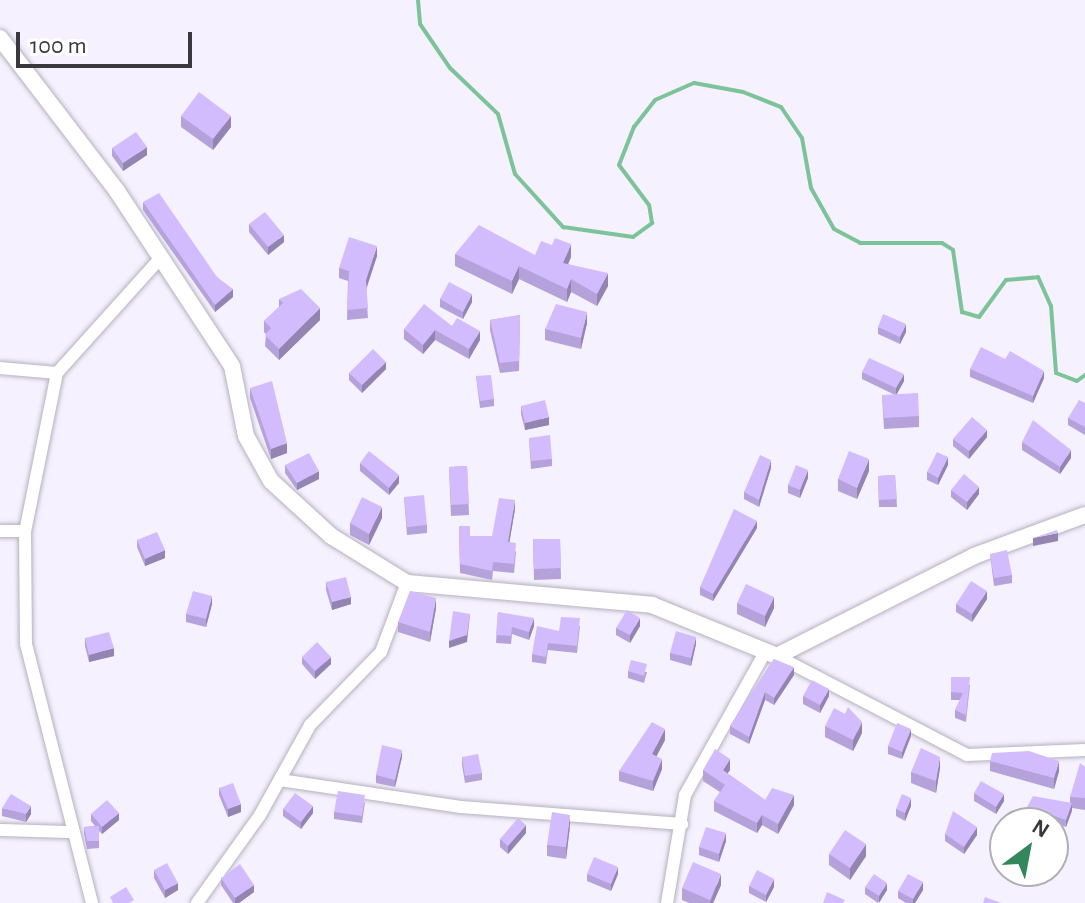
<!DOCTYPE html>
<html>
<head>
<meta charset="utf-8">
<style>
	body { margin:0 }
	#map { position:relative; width:1085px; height:903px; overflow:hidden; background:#f5f1fe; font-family:"Alegreya Sans",sans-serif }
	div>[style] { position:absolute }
	.stream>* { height:4px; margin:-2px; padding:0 2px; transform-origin:2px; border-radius:2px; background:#7dc399 }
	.roads { filter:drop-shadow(0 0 2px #b5b1bd) drop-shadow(0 0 2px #b5b1bd) }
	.street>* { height:12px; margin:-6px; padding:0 6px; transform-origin:6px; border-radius:6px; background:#fff }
	.secondary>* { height:16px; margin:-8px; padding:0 8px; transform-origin:8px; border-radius:8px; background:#fff }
	.wall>* { inset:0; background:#b5a2da }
	.shaded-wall>* { inset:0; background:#9484b2 }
	.building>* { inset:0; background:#d3bcfe }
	span { translate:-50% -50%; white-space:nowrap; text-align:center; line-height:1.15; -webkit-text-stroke:8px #fff; paint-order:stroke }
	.north { position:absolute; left:989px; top:807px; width:80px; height:80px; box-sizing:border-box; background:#fff; border:2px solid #b0afb1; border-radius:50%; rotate:32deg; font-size:22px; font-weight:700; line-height:32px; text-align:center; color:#3a383d }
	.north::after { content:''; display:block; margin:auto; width:28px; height:36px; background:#33875a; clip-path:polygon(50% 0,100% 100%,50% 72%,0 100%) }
	.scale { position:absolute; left:16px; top:32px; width:176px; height:36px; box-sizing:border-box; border:4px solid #3a383d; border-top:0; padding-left:10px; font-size:24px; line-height:28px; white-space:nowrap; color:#3a383d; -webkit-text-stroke:6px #fff; paint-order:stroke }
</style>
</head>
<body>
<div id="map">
	<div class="stream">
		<div style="left:418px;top:0;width:24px;rotate:85deg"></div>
		<div style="left:420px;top:24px;width:53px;rotate:55.7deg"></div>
		<div style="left:450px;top:68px;width:66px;rotate:43.8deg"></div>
		<div style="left:498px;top:114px;width:62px;rotate:74.2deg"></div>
		<div style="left:515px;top:174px;width:72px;rotate:47.8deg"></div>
		<div style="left:563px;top:227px;width:71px;rotate:8.1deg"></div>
		<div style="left:633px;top:237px;width:24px;rotate:-36deg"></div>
		<div style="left:652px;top:223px;width:18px;rotate:-99deg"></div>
		<div style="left:649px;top:205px;width:50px;rotate:-126.9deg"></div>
		<div style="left:619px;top:165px;width:41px;rotate:-68.5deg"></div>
		<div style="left:634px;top:127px;width:34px;rotate:-52deg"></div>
		<div style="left:655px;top:100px;width:43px;rotate:-23.6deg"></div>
		<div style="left:694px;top:83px;width:50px;rotate:10.4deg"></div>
		<div style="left:743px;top:92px;width:41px;rotate:21.5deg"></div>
		<div style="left:781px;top:107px;width:37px;rotate:56deg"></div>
		<div style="left:802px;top:138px;width:51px;rotate:79.8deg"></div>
		<div style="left:811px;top:188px;width:47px;rotate:60.7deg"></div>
		<div style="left:834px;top:229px;width:30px;rotate:28deg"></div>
		<div style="left:860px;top:243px;width:82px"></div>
		<div style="left:942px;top:243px;width:13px;rotate:32deg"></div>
		<div style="left:953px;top:250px;width:63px;rotate:81.7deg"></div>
		<div style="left:962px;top:312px;width:18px;rotate:16deg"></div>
		<div style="left:979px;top:317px;width:46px;rotate:-53.9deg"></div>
		<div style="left:1006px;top:280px;width:32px;rotate:-5deg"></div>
		<div style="left:1038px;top:277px;width:32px;rotate:66deg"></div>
		<div style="left:1051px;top:306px;width:67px;rotate:85.7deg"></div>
		<div style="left:1056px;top:373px;width:22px;rotate:21deg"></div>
		<div style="left:1077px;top:381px;width:10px;rotate:-37deg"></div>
	</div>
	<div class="roads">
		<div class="street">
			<div style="left:0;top:368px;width:57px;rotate:5deg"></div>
			<div style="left:57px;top:373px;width:151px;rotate:-48deg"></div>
			<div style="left:57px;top:373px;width:161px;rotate:101.4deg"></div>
			<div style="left:25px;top:531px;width:113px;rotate:89.5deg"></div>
			<div style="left:26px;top:644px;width:267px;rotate:75.7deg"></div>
			<div style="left:0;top:531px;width:25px"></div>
			<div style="left:777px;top:656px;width:214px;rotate:27.5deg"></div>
			<div style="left:967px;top:755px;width:118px;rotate:-2.4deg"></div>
			<div style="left:280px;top:780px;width:183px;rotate:8.5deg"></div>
			<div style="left:461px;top:807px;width:222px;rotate:4.4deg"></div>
			<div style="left:0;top:830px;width:69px;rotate:1.7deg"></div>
			<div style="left:197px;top:903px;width:108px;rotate:-54.4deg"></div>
			<div style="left:260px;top:815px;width:103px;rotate:-60.9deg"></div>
			<div style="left:310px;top:725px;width:102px;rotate:-45.8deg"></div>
			<div style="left:381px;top:652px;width:74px;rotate:-69.4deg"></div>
			<div style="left:667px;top:903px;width:109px;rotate:-80.5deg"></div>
			<div style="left:685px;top:795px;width:162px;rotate:-60.7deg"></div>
		</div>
		<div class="secondary">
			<div style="left:0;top:38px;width:193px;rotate:52.6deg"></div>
			<div style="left:117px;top:191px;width:209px;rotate:56.7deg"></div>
			<div style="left:232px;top:366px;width:71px;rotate:78.7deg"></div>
			<div style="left:246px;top:436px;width:51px;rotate:60.9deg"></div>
			<div style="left:271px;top:481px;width:81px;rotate:42.5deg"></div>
			<div style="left:331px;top:536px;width:89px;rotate:31.7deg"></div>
			<div style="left:407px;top:583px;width:246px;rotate:5.1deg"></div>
			<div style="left:652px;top:605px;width:135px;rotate:22.2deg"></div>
			<div style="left:777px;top:656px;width:221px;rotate:-26.9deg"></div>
			<div style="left:974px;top:556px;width:118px;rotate:-20.3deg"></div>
		</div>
	</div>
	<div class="wall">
		<div style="clip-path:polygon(181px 116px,231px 127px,213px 150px,181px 127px)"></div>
		<div style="clip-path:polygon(112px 148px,147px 155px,123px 171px,112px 156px)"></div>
		<div style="clip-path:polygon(143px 202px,217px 277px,233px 297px,215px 312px,143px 210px)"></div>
		<div style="clip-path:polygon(249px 224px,284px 242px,268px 255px,249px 232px)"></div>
		<div style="clip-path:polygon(455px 254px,571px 257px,568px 264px,608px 286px,597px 306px,571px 292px,567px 302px,519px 279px,512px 294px,455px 266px)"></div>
		<div style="clip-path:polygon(377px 256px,366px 288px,368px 318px,347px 320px,348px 281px,339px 278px,339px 268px)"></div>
		<div style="clip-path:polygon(279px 299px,320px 320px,279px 360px,265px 346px,266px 334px,264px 332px,264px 321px,279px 307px)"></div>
		<div style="clip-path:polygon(440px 299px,472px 302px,463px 319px,440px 307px)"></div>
		<div style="clip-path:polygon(520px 315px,519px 371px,500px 373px,490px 330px,490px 320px)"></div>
		<div style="clip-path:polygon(587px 323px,581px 349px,545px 340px,545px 329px)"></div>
		<div style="clip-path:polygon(452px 326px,480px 340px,469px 359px,435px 340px,423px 354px,404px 339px,404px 329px)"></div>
		<div style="clip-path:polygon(878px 327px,906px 332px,900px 344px,878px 334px)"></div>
		<div style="clip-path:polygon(386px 369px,362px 393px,349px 380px,349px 373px)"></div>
		<div style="clip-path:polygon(970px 369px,1044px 378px,1033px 403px,970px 377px)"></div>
		<div style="clip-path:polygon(862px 372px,904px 381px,897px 394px,919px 416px,919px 427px,884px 429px,882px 395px,895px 395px,862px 379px)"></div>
		<div style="clip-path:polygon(476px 376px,494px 399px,494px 406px,480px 408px)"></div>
		<div style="clip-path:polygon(250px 388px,287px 453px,271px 459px,250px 398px)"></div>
		<div style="clip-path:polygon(1085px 403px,1085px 435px,1068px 425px,1068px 418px)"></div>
		<div style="clip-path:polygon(521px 406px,549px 425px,525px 430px,521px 414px)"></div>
		<div style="clip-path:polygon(987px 437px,969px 459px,953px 446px,953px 439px)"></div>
		<div style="clip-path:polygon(529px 438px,552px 459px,552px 466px,531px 469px)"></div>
		<div style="clip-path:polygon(1022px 442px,1071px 458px,1060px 474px,1022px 450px)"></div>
		<div style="clip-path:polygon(360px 463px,399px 483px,389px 495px,360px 471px)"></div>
		<div style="clip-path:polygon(285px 465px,319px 479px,297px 490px,285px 473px)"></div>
		<div style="clip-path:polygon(948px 465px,938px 485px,927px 480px,927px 472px)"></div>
		<div style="clip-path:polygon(467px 466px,469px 515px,451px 516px,449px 467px)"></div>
		<div style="clip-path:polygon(771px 468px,759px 507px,744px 499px,744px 492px)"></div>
		<div style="clip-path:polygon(869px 471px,857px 499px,838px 491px,838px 479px)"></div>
		<div style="clip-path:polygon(895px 475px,897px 507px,879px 507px,878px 476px)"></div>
		<div style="clip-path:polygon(808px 478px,800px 498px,788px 493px,788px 485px)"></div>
		<div style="clip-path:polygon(951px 490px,979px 494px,967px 510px,951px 497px)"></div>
		<div style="clip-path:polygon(404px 497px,427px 525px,427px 533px,407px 535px)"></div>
		<div style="clip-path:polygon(515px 509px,509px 543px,516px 552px,514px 573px,493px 571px,492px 580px,460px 573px,459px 526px,470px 536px,492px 536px)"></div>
		<div style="clip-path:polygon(382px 518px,369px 545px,350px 535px,350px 523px)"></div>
		<div style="clip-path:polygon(757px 528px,713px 601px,700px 595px,700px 587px)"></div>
		<div style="clip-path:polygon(533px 539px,560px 539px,561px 579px,534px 580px)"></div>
		<div style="clip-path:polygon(137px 540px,165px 558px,145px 566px,137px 547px)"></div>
		<div style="clip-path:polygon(990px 554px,1012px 575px,1012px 583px,994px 586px)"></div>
		<div style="clip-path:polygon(326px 582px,351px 604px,332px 610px,326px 590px)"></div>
		<div style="clip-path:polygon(987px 599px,972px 622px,956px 612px,956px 604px)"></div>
		<div style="clip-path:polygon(737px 603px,774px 608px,765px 627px,737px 614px)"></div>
		<div style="clip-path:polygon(212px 604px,206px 627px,186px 622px,186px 614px)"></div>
		<div style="clip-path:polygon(436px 608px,430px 642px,398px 632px,398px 622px)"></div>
		<div style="clip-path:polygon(498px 612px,534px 626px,529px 640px,512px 634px,511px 644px,496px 643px)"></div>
		<div style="clip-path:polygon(580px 626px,577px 653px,548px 650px,546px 664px,532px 662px,532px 654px,559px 631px)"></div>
		<div style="clip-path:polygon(640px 626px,630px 643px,616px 635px,616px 628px)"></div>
		<div style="clip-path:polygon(85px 638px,114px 656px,89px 662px,85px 646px)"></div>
		<div style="clip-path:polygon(696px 644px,691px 666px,670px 660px,670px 653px)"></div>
		<div style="clip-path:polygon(302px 657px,331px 664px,315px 679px,302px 664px)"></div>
		<div style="clip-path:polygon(774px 659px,794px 675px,774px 705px,765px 700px,749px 744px,730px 734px,730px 726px)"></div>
		<div style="clip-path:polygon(628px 671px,647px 672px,644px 683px,628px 678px)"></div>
		<div style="clip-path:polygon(951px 677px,970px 685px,966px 722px,955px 718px,955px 710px,960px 700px,951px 700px)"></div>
		<div style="clip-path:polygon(803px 696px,829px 696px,820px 713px,803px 704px)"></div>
		<div style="clip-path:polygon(825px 726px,862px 733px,853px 751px,825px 737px)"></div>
		<div style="clip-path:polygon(911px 736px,902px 759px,888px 754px,888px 746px)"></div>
		<div style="clip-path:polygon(665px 740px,656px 756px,662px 769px,653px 791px,619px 781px,619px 771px)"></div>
		<div style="clip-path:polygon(402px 757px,395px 787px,376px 783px,376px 775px)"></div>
		<div style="clip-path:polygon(462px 757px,482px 773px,482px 780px,465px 783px,462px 765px)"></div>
		<div style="clip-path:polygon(990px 761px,1059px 771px,1054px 789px,990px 771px)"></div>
		<div style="clip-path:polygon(1085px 767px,1085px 810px,1072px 808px,1066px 827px,1043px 819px,1042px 823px,1019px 823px,1019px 822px,1070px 803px,1070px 797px)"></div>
		<div style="clip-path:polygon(940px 768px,936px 793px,911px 783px,911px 772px)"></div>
		<div style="clip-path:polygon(703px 770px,730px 770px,727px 773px,765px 800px,794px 805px,778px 834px,762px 825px,757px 833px,714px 811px,714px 801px,720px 792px,703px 781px)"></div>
		<div style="clip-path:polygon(219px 788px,241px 812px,228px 817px,219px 795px)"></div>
		<div style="clip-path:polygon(974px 793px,1004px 801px,996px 814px,974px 801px)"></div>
		<div style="clip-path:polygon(365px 802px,362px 823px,334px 819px,334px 812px)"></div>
		<div style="clip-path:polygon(911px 806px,905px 821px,896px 816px,896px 809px)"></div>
		<div style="clip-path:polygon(2px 808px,31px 814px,26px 822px,2px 816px)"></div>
		<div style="clip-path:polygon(283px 809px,313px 813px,301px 829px,283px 816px)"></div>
		<div style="clip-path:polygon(91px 814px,119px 820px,102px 834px,99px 831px,99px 848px,87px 849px,84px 834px,84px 827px,95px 826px,91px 821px)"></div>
		<div style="clip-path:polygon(570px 826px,566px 859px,547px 856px,547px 845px)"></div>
		<div style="clip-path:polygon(1005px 828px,1005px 861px,993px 856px,993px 848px)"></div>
		<div style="clip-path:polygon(526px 833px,508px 854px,500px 847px,500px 839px)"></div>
		<div style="clip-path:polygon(945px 834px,977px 835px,964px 854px,945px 841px)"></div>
		<div style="clip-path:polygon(726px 841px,719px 862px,699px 855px,699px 847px)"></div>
		<div style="clip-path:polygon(829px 854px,866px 856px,850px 880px,829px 865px)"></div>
		<div style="clip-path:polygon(154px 870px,178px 890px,165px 898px,154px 878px)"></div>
		<div style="clip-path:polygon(587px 874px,618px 874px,611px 891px,587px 881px)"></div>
		<div style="clip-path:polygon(221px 878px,254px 892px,239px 903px,233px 903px,221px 885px)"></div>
		<div style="clip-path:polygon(721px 885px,713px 903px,689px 903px,682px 900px,682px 888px)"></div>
		<div style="clip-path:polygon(749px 886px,774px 887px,766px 902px,749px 893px)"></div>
		<div style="clip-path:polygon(865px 887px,887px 890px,878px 903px,865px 894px)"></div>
		<div style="clip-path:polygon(923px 890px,915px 903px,906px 903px,898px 898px,898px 891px)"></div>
	</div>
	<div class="shaded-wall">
		<div style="clip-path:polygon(231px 116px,231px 127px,213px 150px,213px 139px)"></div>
		<div style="clip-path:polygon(147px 147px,147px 155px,123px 171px,123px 163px)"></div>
		<div style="clip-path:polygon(284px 235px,284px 242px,268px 255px,268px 247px)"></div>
		<div style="clip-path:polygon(571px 244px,571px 257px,563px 276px,563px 263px)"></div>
		<div style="clip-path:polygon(377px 246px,377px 256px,366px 290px,366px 280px)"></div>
		<div style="clip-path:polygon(519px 266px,519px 279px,512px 294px,512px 281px)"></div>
		<div style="clip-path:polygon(608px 273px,608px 286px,597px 306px,597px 294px)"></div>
		<div style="clip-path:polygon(571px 279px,571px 292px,567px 302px,567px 289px)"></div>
		<div style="clip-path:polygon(233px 289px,233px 297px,215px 312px,215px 305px)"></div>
		<div style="clip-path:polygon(472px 294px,472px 302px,463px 319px,463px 312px)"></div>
		<div style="clip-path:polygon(320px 308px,320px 320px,279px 360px,279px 349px)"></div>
		<div style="clip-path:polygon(587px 312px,587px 323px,581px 349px,581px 338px)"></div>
		<div style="clip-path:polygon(906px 324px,906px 332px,900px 344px,900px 337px)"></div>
		<div style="clip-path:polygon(435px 330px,435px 340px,423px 354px,423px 345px)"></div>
		<div style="clip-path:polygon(480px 331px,480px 340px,469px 359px,469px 349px)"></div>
		<div style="clip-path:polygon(386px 362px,386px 369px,362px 393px,362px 385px)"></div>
		<div style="clip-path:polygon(1044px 371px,1044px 378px,1033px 403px,1033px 396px)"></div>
		<div style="clip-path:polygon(904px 374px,904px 381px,896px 395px,896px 388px)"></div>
		<div style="clip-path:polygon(549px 417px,549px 425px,525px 430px,525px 423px)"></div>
		<div style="clip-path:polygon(987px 430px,987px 437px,969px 459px,969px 451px)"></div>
		<div style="clip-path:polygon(287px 443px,287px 453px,271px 459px,271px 449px)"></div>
		<div style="clip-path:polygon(1071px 450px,1071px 458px,1060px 474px,1060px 467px)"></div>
		<div style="clip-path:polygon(948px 457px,948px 465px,938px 485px,938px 478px)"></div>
		<div style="clip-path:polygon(869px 459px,869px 471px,857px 499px,857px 488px)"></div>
		<div style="clip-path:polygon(771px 460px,771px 468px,759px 507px,759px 500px)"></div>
		<div style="clip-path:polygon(808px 470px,808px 478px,800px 498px,800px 490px)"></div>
		<div style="clip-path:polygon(319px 471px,319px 479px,297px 490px,297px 483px)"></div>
		<div style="clip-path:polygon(399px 475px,399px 483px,389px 495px,389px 488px)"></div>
		<div style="clip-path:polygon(979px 487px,979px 494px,967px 510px,967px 502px)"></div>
		<div style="clip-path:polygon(515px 500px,515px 509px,508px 551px,508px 542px)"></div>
		<div style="clip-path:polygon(382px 507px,382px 518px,369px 545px,369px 534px)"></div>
		<div style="clip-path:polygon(757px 521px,757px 528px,713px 601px,713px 594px)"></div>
		<div style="clip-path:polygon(1058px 533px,1058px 541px,1033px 546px,1033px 538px)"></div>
		<div style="clip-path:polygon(165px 550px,165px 558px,145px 566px,145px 559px)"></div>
		<div style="clip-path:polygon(987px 591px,987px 599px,972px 622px,972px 614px)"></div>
		<div style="clip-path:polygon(212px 596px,212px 604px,206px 627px,206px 619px)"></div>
		<div style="clip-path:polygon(351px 597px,351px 604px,332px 610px,332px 602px)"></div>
		<div style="clip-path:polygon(774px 597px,774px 608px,765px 627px,765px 616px)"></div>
		<div style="clip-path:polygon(436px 598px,436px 608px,430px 642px,430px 632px)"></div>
		<div style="clip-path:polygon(470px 614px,467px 642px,449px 648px,449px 641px)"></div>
		<div style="clip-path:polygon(534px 618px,534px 626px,529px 640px,529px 632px)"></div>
		<div style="clip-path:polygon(640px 618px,640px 626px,630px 643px,630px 635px)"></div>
		<div style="clip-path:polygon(696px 637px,696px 644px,691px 666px,691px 658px)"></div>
		<div style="clip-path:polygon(114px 648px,114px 656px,89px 662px,89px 655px)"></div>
		<div style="clip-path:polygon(331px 657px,331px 664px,315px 679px,315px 671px)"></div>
		<div style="clip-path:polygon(794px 667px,794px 675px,774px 705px,774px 698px)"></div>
		<div style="clip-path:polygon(829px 689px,829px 696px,820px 713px,820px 705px)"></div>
		<div style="clip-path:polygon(765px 692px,765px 700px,749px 744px,749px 737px)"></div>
		<div style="clip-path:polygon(862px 722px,862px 733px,853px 751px,853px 740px)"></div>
		<div style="clip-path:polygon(665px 729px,665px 740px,652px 765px,652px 754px)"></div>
		<div style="clip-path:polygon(911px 729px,911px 736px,902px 759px,902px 752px)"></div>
		<div style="clip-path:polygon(402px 750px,402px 757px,395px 787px,395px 780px)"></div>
		<div style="clip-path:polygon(940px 757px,940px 768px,936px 793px,936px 781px)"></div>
		<div style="clip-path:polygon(662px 759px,662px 769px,653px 791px,653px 781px)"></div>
		<div style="clip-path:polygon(730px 759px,730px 770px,723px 780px,723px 770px)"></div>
		<div style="clip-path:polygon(1059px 761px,1059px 771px,1054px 789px,1054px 778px)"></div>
		<div style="clip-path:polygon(1004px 794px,1004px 801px,996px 814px,996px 807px)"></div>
		<div style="clip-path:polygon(794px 795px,794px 805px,778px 834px,778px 824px)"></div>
		<div style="clip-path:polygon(911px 798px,911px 806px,905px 821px,905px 813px)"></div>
		<div style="clip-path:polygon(1072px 803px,1072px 811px,1066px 827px,1066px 820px)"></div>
		<div style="clip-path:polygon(241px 804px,241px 812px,228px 817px,228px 809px)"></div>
		<div style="clip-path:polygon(31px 806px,31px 814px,26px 822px,26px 814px)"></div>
		<div style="clip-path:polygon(313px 806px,313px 813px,301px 829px,301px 822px)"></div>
		<div style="clip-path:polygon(119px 813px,119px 820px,102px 834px,102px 827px)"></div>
		<div style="clip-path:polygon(570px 815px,570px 826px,566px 859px,566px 847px)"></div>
		<div style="clip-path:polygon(762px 815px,762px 825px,757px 833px,757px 823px)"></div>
		<div style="clip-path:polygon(526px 825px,526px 833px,508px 854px,508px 846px)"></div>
		<div style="clip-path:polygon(977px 827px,977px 835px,964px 854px,964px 847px)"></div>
		<div style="clip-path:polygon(726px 833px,726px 841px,719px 862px,719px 854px)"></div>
		<div style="clip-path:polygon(866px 844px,866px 856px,850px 880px,850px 868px)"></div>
		<div style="clip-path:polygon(618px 867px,618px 874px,611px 891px,611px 884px)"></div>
		<div style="clip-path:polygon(721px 874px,721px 885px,713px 903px,710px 903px)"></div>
		<div style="clip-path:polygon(774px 879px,774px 887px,766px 902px,766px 895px)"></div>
		<div style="clip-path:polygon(923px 882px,923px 890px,915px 903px,913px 903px,913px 899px)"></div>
		<div style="clip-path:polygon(178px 883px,178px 890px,165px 898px,165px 890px)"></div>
		<div style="clip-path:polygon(887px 883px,887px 890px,879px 903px,879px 896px)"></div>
		<div style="clip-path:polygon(254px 885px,254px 892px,239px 903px,235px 903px,235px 898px)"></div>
	</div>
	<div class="building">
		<div style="clip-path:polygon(199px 92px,231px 116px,213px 139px,181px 116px)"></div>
		<div style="clip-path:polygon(136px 132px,147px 147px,123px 163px,112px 148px)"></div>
		<div style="clip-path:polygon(159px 193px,217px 277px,233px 289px,215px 305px,143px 202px)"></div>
		<div style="clip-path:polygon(265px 212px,284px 235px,268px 247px,249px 224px)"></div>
		<div style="clip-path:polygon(479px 225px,535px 255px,541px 241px,552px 245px,555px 238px,571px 244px,563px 263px,608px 273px,597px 294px,571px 279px,567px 289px,519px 266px,512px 281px,455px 254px)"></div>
		<div style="clip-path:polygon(349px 237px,377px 246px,366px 280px,368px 308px,347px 310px,349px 271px,339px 268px)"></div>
		<div style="clip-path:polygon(449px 282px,472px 294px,463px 312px,440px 299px)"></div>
		<div style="clip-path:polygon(301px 289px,320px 308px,279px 349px,265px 335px,271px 328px,264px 321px,283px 303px,279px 299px)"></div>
		<div style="clip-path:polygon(424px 304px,452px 326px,457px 318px,480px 331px,469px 349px,435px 330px,423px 345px,404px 329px)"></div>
		<div style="clip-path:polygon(556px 304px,587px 312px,581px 338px,545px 329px)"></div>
		<div style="clip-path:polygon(883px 314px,906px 324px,900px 337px,878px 327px)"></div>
		<div style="clip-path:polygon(520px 315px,519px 361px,500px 363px,490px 320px)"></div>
		<div style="clip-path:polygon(981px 347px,1005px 359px,1010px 351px,1044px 371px,1033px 396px,970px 369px)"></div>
		<div style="clip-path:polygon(373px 349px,386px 362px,362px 385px,349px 373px)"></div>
		<div style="clip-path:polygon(869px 358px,904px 374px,896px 388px,862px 372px)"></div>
		<div style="clip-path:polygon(491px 375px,494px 399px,480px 401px,476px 376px)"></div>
		<div style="clip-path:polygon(272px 381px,287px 443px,271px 449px,250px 388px)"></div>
		<div style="clip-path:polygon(918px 393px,919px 416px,884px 418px,882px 395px)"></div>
		<div style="clip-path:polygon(545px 400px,549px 417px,525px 423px,521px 406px)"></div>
		<div style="clip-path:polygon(1079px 400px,1085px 403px,1085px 427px,1068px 418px)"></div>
		<div style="clip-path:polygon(972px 417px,987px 430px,969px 451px,953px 439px)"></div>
		<div style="clip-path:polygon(1033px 420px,1071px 450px,1060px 467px,1022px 442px)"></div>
		<div style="clip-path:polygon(550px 435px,552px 459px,531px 461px,529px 438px)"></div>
		<div style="clip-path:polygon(369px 451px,399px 475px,389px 488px,360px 463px)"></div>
		<div style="clip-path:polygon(849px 451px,869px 459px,857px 488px,838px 479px)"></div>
		<div style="clip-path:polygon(937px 452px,948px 457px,938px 478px,927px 472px)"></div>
		<div style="clip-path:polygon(309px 453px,319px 471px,297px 483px,285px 465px)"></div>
		<div style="clip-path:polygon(760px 455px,771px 460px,759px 500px,744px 492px)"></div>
		<div style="clip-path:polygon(796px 465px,808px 470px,800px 490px,788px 485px)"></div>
		<div style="clip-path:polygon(467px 466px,469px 504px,451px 505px,449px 467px)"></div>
		<div style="clip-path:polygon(964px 474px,979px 487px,967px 502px,951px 490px)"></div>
		<div style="clip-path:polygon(895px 475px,897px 499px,879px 500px,878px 476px)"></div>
		<div style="clip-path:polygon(424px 495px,427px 525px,407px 527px,404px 497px)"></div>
		<div style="clip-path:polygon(362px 497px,382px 507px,369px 534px,350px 523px)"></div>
		<div style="clip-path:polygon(499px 498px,515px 500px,508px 542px,516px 543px,514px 564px,493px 562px,492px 571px,460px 564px,459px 526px,470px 526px,470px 536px,492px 536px)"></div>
		<div style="clip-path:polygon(734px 509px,757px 521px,713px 594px,700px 587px)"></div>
		<div style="clip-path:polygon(1057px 530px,1058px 533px,1033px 538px)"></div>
		<div style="clip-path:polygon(157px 532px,165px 550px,145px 559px,137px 540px)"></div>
		<div style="clip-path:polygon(533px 539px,560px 539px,561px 568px,534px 569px)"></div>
		<div style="clip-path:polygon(1007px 550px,1012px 575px,994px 578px,990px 554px)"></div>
		<div style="clip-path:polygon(346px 577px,351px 597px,332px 602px,326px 582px)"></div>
		<div style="clip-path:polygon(971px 581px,987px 591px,972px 614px,956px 604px)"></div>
		<div style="clip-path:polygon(746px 584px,774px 597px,765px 616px,737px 603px)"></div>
		<div style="clip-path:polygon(193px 591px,212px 596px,206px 619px,186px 614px)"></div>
		<div style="clip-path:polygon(410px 591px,436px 598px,430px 632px,398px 622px)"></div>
		<div style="clip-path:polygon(627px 610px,640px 618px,630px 635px,616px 628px)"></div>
		<div style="clip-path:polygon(453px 611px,470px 614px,467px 635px,449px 641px)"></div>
		<div style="clip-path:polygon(498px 612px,534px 618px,529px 632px,512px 627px,511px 636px,496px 635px)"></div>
		<div style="clip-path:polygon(561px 617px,580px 618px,577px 646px,548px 643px,546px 657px,532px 654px,537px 626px,559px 631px)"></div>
		<div style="clip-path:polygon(676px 631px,696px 637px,691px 658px,670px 653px)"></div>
		<div style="clip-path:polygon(109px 632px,114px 648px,89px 655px,85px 638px)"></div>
		<div style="clip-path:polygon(317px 642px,331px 657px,315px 671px,302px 657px)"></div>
		<div style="clip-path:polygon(774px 659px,794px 667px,774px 698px,765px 692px,749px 737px,730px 726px)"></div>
		<div style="clip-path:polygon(631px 660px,647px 664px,644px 676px,628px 671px)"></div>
		<div style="clip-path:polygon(951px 677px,970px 677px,966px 715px,955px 710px,963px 693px,951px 692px)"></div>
		<div style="clip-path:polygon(812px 680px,829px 689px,820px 705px,803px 696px)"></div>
		<div style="clip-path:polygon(848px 707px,862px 722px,853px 740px,825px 726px,834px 708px,845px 714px)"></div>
		<div style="clip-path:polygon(652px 722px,665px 729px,652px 754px,662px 759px,653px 781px,619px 771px)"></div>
		<div style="clip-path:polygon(897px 723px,911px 729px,902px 752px,888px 746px)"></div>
		<div style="clip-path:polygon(382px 745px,402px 750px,395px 780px,376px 775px)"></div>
		<div style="clip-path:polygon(921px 748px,940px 757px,936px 781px,911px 772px)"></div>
		<div style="clip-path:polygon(715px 749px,730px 759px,723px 770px,765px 800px,772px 788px,794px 795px,778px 824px,762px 815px,757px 823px,714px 801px,725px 785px,703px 770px)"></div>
		<div style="clip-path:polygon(1029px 751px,1059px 761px,1054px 778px,990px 761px,992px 753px)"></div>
		<div style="clip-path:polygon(478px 754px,482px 773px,465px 776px,462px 757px)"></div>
		<div style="clip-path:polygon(1080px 763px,1085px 767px,1085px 798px,1070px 797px)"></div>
		<div style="clip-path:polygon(981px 781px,1004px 794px,996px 807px,974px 793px)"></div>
		<div style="clip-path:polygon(233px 783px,241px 804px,228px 809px,219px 788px)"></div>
		<div style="clip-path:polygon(338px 791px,365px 795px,362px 816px,334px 812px)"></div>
		<div style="clip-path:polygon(295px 793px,313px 806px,301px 822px,283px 809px)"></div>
		<div style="clip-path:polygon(11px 794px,31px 806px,26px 814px,2px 808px)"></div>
		<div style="clip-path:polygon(902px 794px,911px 798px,905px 813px,896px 809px)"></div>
		<div style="clip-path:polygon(1033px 796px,1072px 803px,1066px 820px,1043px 812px,1040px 823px,1019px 822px)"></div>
		<div style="clip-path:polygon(107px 800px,119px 813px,102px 827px,91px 814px)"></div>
		<div style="clip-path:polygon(953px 811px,977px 827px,964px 847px,945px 834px)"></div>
		<div style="clip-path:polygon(552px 812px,570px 815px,566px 847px,547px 845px)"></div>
		<div style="clip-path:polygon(518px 818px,526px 825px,508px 846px,500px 839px)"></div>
		<div style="clip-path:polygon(99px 826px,99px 841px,87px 841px,84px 827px)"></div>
		<div style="clip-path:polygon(1001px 826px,1005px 828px,1005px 853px,993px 848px)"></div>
		<div style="clip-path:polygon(706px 827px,726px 833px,719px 854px,699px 847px)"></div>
		<div style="clip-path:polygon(845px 830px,866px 844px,850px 868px,829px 854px)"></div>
		<div style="clip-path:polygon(594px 857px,618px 867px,611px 884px,587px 874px)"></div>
		<div style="clip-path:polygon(693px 862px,721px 874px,710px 900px,682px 888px)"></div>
		<div style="clip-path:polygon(167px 863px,178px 883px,165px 890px,154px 870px)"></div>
		<div style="clip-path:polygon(240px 864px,254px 885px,235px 898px,221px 878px)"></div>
		<div style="clip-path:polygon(757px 870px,774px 879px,766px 895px,749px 886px)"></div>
		<div style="clip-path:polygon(874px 874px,887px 883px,879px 896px,865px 887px)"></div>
		<div style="clip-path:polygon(908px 874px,923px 882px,913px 899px,898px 891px)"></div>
		<div style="clip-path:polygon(126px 887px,134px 900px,129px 903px,113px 903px,110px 897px)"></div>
		<div style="clip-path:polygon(827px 892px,845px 900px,843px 903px,823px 903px)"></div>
		<div style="clip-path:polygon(985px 897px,1001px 903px,983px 903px)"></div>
	</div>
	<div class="north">N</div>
	<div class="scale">100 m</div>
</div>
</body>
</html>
